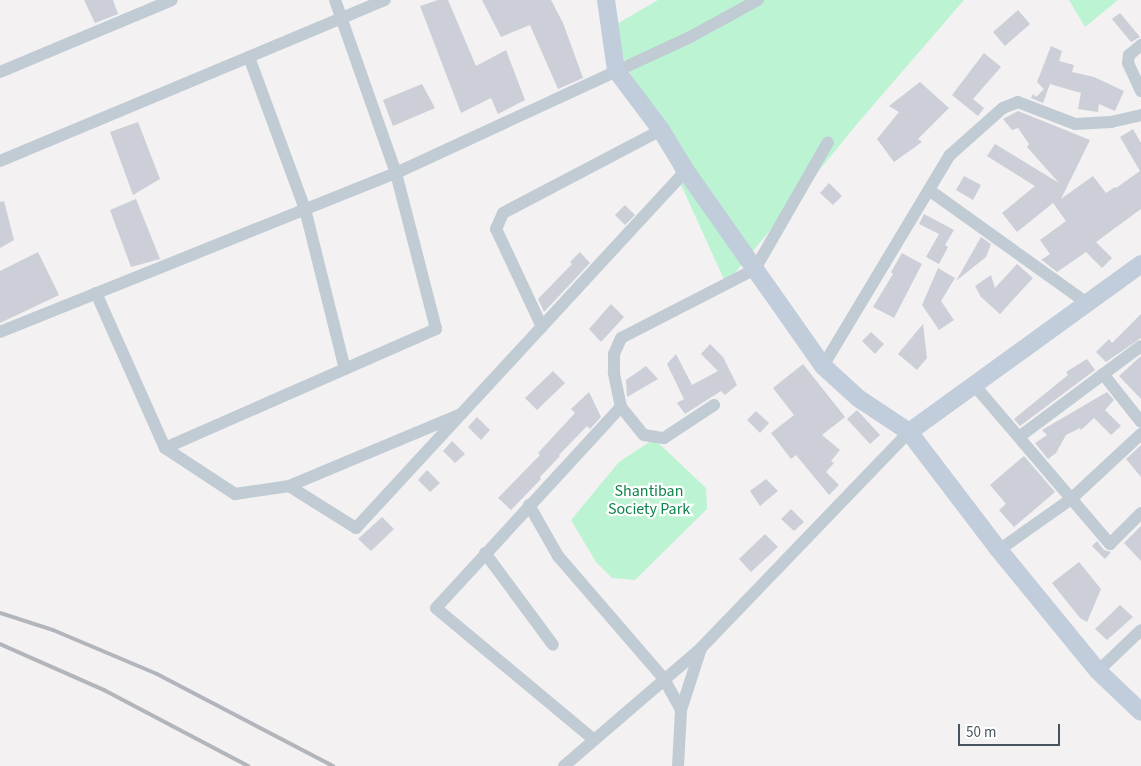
<!DOCTYPE html>
<html>
<head>
<meta charset="utf-8">
<style>
	body { margin:0 }
	#map { position:relative; width:1141px; height:766px; overflow:hidden; background:#f3f1f1; font-family:"Source Sans 3",sans-serif }
	div>[style] { position:absolute }
	.green>* { inset:0; background:#bcf4d3 }
	.building>* { inset:0; background:#cccfd7 }
	.street>* { height:12px; margin:-6px; padding:0 6px; transform-origin:6px; border-radius:6px; background:#c0cbd4 }
	.secondary>* { height:18px; margin:-9px; padding:0 9px; transform-origin:9px; border-radius:9px; background:#c2cddb }
	.rail>* { height:4px; margin:-2px; padding:0 2px; transform-origin:2px; border-radius:2px; background:#b2b6bc }
	span { translate:-50% -50%; white-space:nowrap; text-align:center; line-height:1.15; -webkit-text-stroke:4.5px #fff; paint-order:stroke }
	.park-label { font-size:16px; color:#0f844c }
	.scale { position:absolute; left:958px; top:724px; width:102px; height:22px; box-sizing:border-box; border:2px solid #475460; border-top:0; padding-left:6px; font-size:15px; line-height:18px; white-space:nowrap; color:#475460; -webkit-text-stroke:4px #fff; paint-order:stroke }
</style>
</head>
<body>
<div id="map">
	<div class="green">
		<div style="clip-path:polygon(658px 0,964px 0,857px 124px,726px 284px,610px 28px)"></div>
		<div style="clip-path:polygon(1069px 0,1118px 0,1085px 27px)"></div>
		<div style="clip-path:polygon(654px 439px,706px 488px,707px 509px,635px 580px,612px 578px,596px 562px,571px 520px,619px 462px)"></div>
	</div>
	<div class="building">
		<div style="clip-path:polygon(84px 0,113px 0,118px 14px,95px 23px)"></div>
		<div style="clip-path:polygon(438px 0,448px 0,476px 66px,506px 50px,525px 100px,498px 114px,491px 98px,461px 113px,420px 6px)"></div>
		<div style="clip-path:polygon(482px 0,551px 0,563px 23px,583px 78px,558px 89px,530px 25px,501px 37px)"></div>
		<div style="clip-path:polygon(1018px 10px,1030px 24px,1005px 46px,993px 32px)"></div>
		<div style="clip-path:polygon(1120px 13px,1140px 37px,1131px 42px,1112px 19px)"></div>
		<div style="clip-path:polygon(1051px 46px,1062px 51px,1059px 61px,1074px 65px,1072px 72px,1094px 77px,1124px 91px,1115px 111px,1099px 104px,1098px 112px,1078px 109px,1081px 93px,1050px 84px,1043px 103px,1031px 98px,1033px 94px,1036px 97px,1044px 89px,1037px 82px)"></div>
		<div style="clip-path:polygon(984px 53px,1001px 67px,973px 99px,984px 108px,978px 116px,952px 95px)"></div>
		<div style="clip-path:polygon(920px 82px,949px 108px,918px 139px,922px 142px,894px 162px,877px 139px,899px 112px,889px 106px)"></div>
		<div style="clip-path:polygon(422px 84px,435px 108px,393px 126px,383px 100px)"></div>
		<div style="clip-path:polygon(1018px 111px,1090px 140px,1061px 199px,1093px 176px,1106px 193px,1115px 187px,1116px 188px,1140px 171px,1120px 137px,1133px 129px,1141px 143px,1141px 209px,1096px 242px,1112px 258px,1102px 268px,1086px 252px,1057px 272px,1043px 261px,1041px 260px,1050px 254px,1040px 240px,1066px 221px,1053px 203px,1017px 232px,1002px 213px,1035px 186px,987px 156px,995px 144px,1059px 183px,1027px 147px,1029px 144px,1018px 128px,1012px 130px,1003px 119px)"></div>
		<div style="clip-path:polygon(138px 122px,160px 179px,133px 195px,110px 132px)"></div>
		<div style="clip-path:polygon(964px 176px,981px 185px,973px 200px,956px 190px)"></div>
		<div style="clip-path:polygon(829px 183px,842px 196px,833px 205px,820px 193px)"></div>
		<div style="clip-path:polygon(136px 199px,160px 259px,131px 267px,110px 210px)"></div>
		<div style="clip-path:polygon(4px 201px,14px 240px,0 248px,0 202px)"></div>
		<div style="clip-path:polygon(625px 205px,635px 215px,625px 225px,615px 215px)"></div>
		<div style="clip-path:polygon(924px 214px,954px 230px,945px 245px,948px 247px,939px 264px,926px 257px,939px 234px,919px 224px)"></div>
		<div style="clip-path:polygon(981px 237px,991px 244px,986px 257px,956px 281px)"></div>
		<div style="clip-path:polygon(38px 252px,59px 295px,0 323px,0 271px)"></div>
		<div style="clip-path:polygon(580px 252px,590px 263px,544px 312px,538px 299px,572px 264px,570px 262px)"></div>
		<div style="clip-path:polygon(902px 253px,922px 264px,894px 318px,873px 307px,893px 274px,891px 272px)"></div>
		<div style="clip-path:polygon(1017px 264px,1033px 278px,1000px 314px,981px 297px,975px 286px,991px 275px,995px 288px)"></div>
		<div style="clip-path:polygon(938px 268px,955px 278px,941px 301px,954px 320px,939px 330px,922px 305px)"></div>
		<div style="clip-path:polygon(611px 304px,624px 317px,601px 342px,589px 329px)"></div>
		<div style="clip-path:polygon(1141px 314px,1141px 338px,1106px 362px,1096px 352px,1109px 339px,1112px 343px)"></div>
		<div style="clip-path:polygon(923px 324px,927px 358px,917px 370px,898px 354px)"></div>
		<div style="clip-path:polygon(871px 332px,884px 344px,875px 354px,862px 341px)"></div>
		<div style="clip-path:polygon(710px 344px,723px 357px,737px 385px,725px 395px,721px 391px,685px 414px,677px 403px,684px 399px,667px 364px,676px 354px,692px 385px,718px 371px,701px 354px)"></div>
		<div style="clip-path:polygon(1141px 356px,1141px 399px,1119px 376px)"></div>
		<div style="clip-path:polygon(1087px 359px,1095px 370px,1020px 426px,1014px 419px,1068px 375px,1066px 372px)"></div>
		<div style="clip-path:polygon(803px 364px,845px 417px,822px 435px,840px 450px,831px 461px,834px 463px,826px 472px,839px 485px,829px 495px,796px 455px,791px 459px,771px 433px,794px 415px,773px 388px)"></div>
		<div style="clip-path:polygon(646px 366px,658px 379px,627px 397px,626px 380px)"></div>
		<div style="clip-path:polygon(553px 371px,565px 383px,537px 410px,525px 398px)"></div>
		<div style="clip-path:polygon(589px 392px,601px 417px,590px 429px,587px 426px,559px 455px,560px 456px,540px 477px,541px 479px,511px 510px,498px 498px,540px 455px,538px 453px,575px 413px,571px 409px)"></div>
		<div style="clip-path:polygon(1107px 392px,1114px 400px,1105px 410px,1121px 426px,1111px 435px,1094px 418px,1081px 430px,1080px 428px,1066px 435px,1056px 453px,1048px 459px,1035px 443px,1047px 435px,1042px 430px)"></div>
		<div style="clip-path:polygon(857px 410px,880px 435px,870px 444px,847px 419px)"></div>
		<div style="clip-path:polygon(756px 411px,769px 423px,760px 433px,747px 420px)"></div>
		<div style="clip-path:polygon(477px 417px,490px 430px,481px 440px,468px 427px)"></div>
		<div style="clip-path:polygon(452px 441px,465px 454px,455px 463px,443px 451px)"></div>
		<div style="clip-path:polygon(1141px 445px,1141px 477px,1126px 459px)"></div>
		<div style="clip-path:polygon(1024px 456px,1055px 492px,1014px 527px,999px 510px,1006px 504px,990px 485px)"></div>
		<div style="clip-path:polygon(427px 470px,440px 483px,430px 492px,418px 480px)"></div>
		<div style="clip-path:polygon(766px 479px,778px 491px,760px 506px,750px 491px)"></div>
		<div style="clip-path:polygon(791px 509px,804px 522px,794px 531px,781px 519px)"></div>
		<div style="clip-path:polygon(382px 517px,394px 529px,371px 551px,358px 539px)"></div>
		<div style="clip-path:polygon(1141px 526px,1141px 561px,1124px 543px)"></div>
		<div style="clip-path:polygon(765px 534px,778px 547px,751px 572px,739px 559px)"></div>
		<div style="clip-path:polygon(1097px 541px,1104px 550px,1111px 552px,1105px 559px,1092px 546px)"></div>
		<div style="clip-path:polygon(1079px 562px,1101px 589px,1087px 622px,1080px 618px,1052px 583px)"></div>
		<div style="clip-path:polygon(1120px 605px,1133px 617px,1107px 640px,1095px 629px)"></div>
	</div>
	<div class="street">
		<div style="left:335px;top:0;width:183px;rotate:70.6deg"></div>
		<div style="left:396px;top:173px;width:161px;rotate:75.6deg"></div>
		<div style="left:436px;top:329px;width:296px;rotate:156.3deg"></div>
		<div style="left:165px;top:448px;width:84px;rotate:33.3deg"></div>
		<div style="left:235px;top:494px;width:55px;rotate:-8.4deg"></div>
		<div style="left:289px;top:486px;width:79px;rotate:32.1deg"></div>
		<div style="left:356px;top:528px;width:486px;rotate:-47.3deg"></div>
		<div style="left:1141px;top:45px;width:16px;rotate:140deg"></div>
		<div style="left:1129px;top:55px;width:8px;rotate:97deg"></div>
		<div style="left:1128px;top:63px;width:31px;rotate:65deg"></div>
		<div style="left:249px;top:57px;width:162px;rotate:69.8deg"></div>
		<div style="left:305px;top:209px;width:165px;rotate:76deg"></div>
		<div style="left:0;top:72px;width:186px;rotate:-22.7deg"></div>
		<div style="left:0;top:161px;width:417px;rotate:-22.7deg"></div>
		<div style="left:929px;top:190px;width:194px;rotate:35.6deg"></div>
		<div style="left:96px;top:293px;width:170px;rotate:66deg"></div>
		<div style="left:542px;top:327px;width:108px;rotate:-115.1deg"></div>
		<div style="left:496px;top:229px;width:17px;rotate:-66deg"></div>
		<div style="left:503px;top:213px;width:178px;rotate:-27.7deg"></div>
		<div style="left:0;top:332px;width:427px;rotate:-21.9deg"></div>
		<div style="left:396px;top:173px;width:326px;rotate:-24.8deg"></div>
		<div style="left:692px;top:36px;width:75px;rotate:-28.6deg"></div>
		<div style="left:823px;top:366px;width:246px;rotate:-59deg"></div>
		<div style="left:950px;top:155px;width:71px;rotate:-41.6deg"></div>
		<div style="left:1003px;top:108px;width:16px;rotate:-22deg"></div>
		<div style="left:1018px;top:102px;width:61px;rotate:21.1deg"></div>
		<div style="left:1075px;top:124px;width:36px;rotate:-3deg"></div>
		<div style="left:1111px;top:122px;width:31px;rotate:-13deg"></div>
		<div style="left:1103px;top:374px;width:61px;rotate:51.6deg"></div>
		<div style="left:975px;top:386px;width:208px;rotate:49.5deg"></div>
		<div style="left:1110px;top:544px;width:44px;rotate:-45deg"></div>
		<div style="left:621px;top:407px;width:36px;rotate:51deg"></div>
		<div style="left:644px;top:435px;width:20px;rotate:9deg"></div>
		<div style="left:664px;top:438px;width:60px;rotate:-33.4deg"></div>
		<div style="left:1019px;top:437px;width:152px;rotate:-36.7deg"></div>
		<div style="left:289px;top:486px;width:184px;rotate:-22.7deg"></div>
		<div style="left:529px;top:505px;width:59px;rotate:60.4deg"></div>
		<div style="left:558px;top:556px;width:162px;rotate:49.2deg"></div>
		<div style="left:664px;top:679px;width:35px;rotate:61deg"></div>
		<div style="left:999px;top:550px;width:88px;rotate:-35.3deg"></div>
		<div style="left:1071px;top:499px;width:96px;rotate:-42.9deg"></div>
		<div style="left:485px;top:553px;width:114px;rotate:53.5deg"></div>
		<div style="left:1098px;top:671px;width:59px;rotate:-43.6deg"></div>
		<div style="left:593px;top:739px;width:204px;rotate:-140.2deg"></div>
		<div style="left:436px;top:608px;width:273px;rotate:-47.4deg"></div>
		<div style="left:621px;top:407px;width:35px;rotate:-102deg"></div>
		<div style="left:614px;top:373px;width:19px;rotate:-90deg"></div>
		<div style="left:614px;top:354px;width:17px;rotate:-66deg"></div>
		<div style="left:621px;top:338px;width:151px;rotate:-27.2deg"></div>
		<div style="left:755px;top:269px;width:146px;rotate:-60.1deg"></div>
		<div style="left:564px;top:766px;width:181px;rotate:-40.7deg"></div>
		<div style="left:701px;top:648px;width:300px;rotate:-46.1deg"></div>
		<div style="left:678px;top:766px;width:56px;rotate:-86.9deg"></div>
		<div style="left:681px;top:710px;width:65px;rotate:-72.1deg"></div>
	</div>
	<div class="secondary">
		<div style="left:606px;top:0;width:71px;rotate:81.9deg"></div>
		<div style="left:616px;top:70px;width:75px;rotate:53.1deg"></div>
		<div style="left:661px;top:130px;width:48px;rotate:58.6deg"></div>
		<div style="left:686px;top:171px;width:238px;rotate:54.9deg"></div>
		<div style="left:823px;top:366px;width:47px;rotate:42.4deg"></div>
		<div style="left:858px;top:398px;width:61px;rotate:33.7deg"></div>
		<div style="left:909px;top:432px;width:286px;rotate:-35.9deg"></div>
		<div style="left:909px;top:432px;width:148px;rotate:52.7deg"></div>
		<div style="left:999px;top:550px;width:156px;rotate:50.7deg"></div>
		<div style="left:1098px;top:671px;width:59px;rotate:43.6deg"></div>
	</div>
	<div class="rail">
		<div style="left:0;top:613px;width:56px;rotate:17.8deg"></div>
		<div style="left:53px;top:630px;width:113px;rotate:22.9deg"></div>
		<div style="left:157px;top:674px;width:199px;rotate:27.6deg"></div>
		<div style="left:0;top:644px;width:114px;rotate:23.9deg"></div>
		<div style="left:104px;top:690px;width:163px;rotate:27.8deg"></div>
	</div>
	<div class="park-label">
		<span style="left:649px;top:500px">Shantiban<br>Society Park</span>
	</div>
	<div class="scale">50 m</div>
</div>
</body>
</html>
